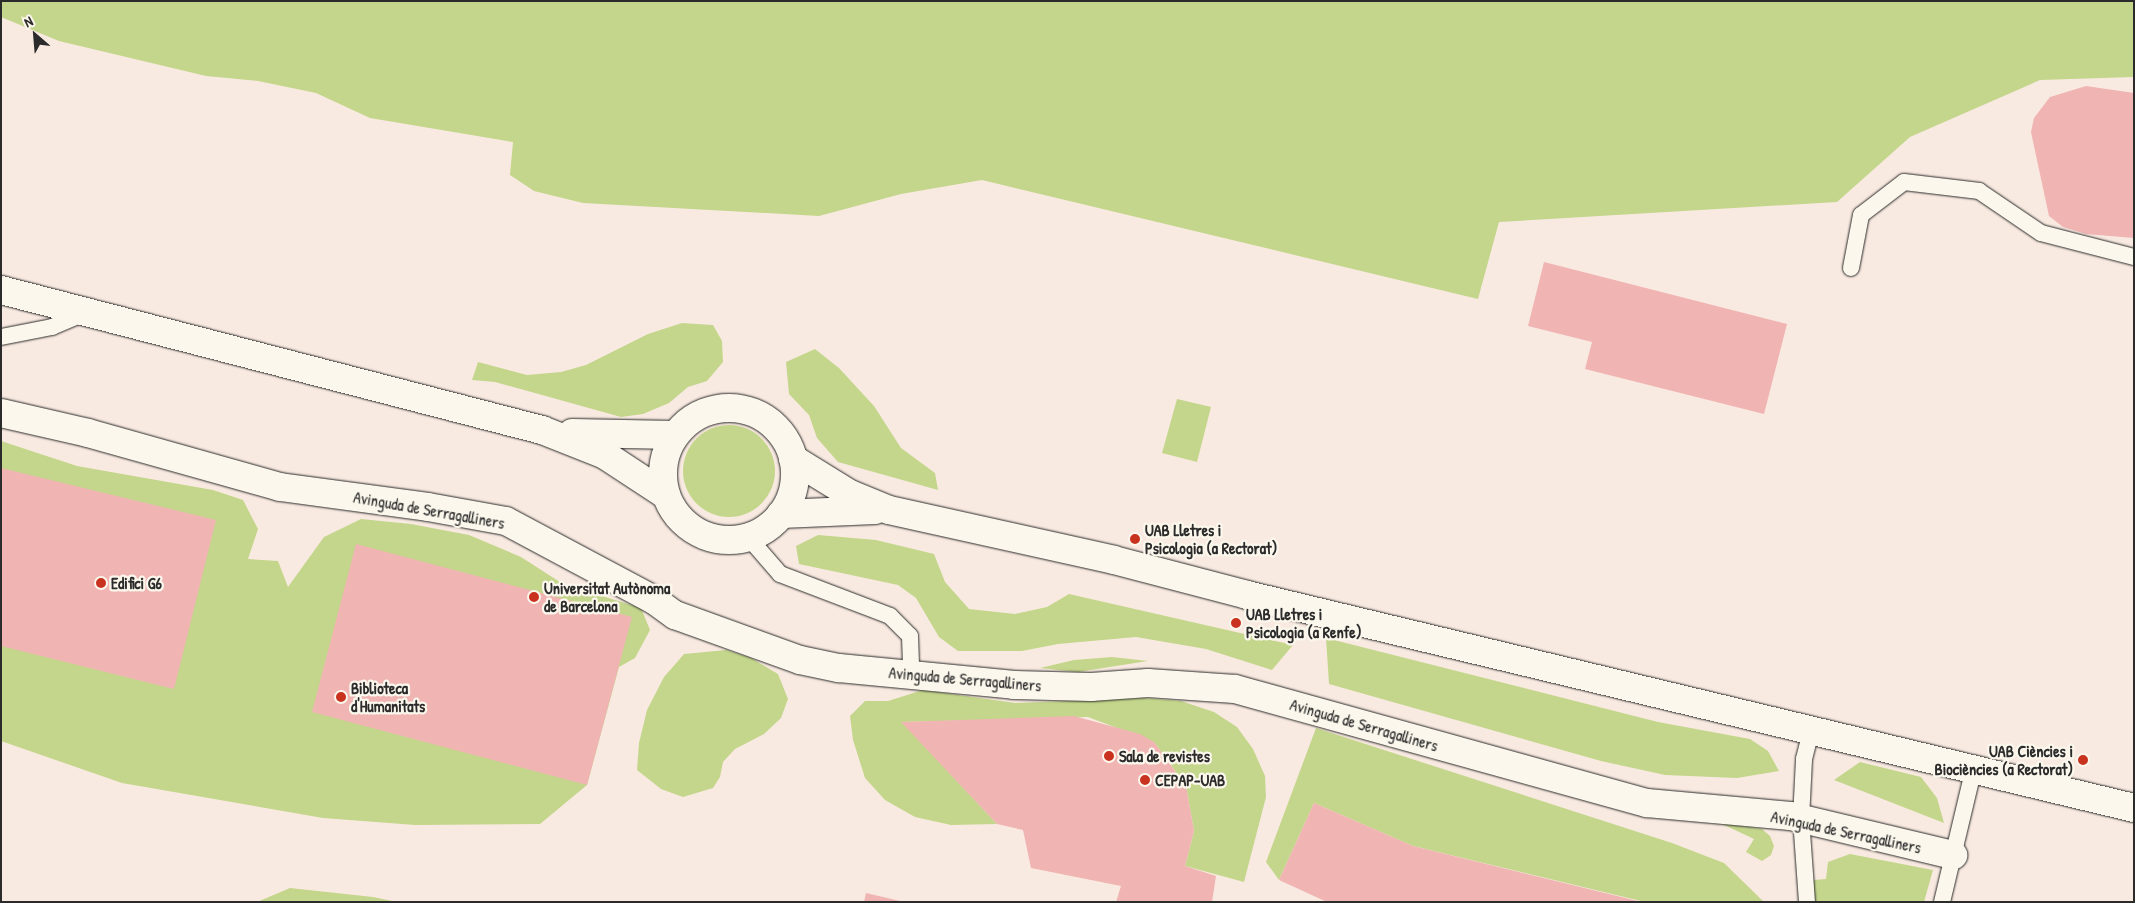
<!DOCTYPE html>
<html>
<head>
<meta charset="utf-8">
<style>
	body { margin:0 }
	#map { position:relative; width:2135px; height:903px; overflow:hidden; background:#f9eae1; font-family:"Patrick Hand",sans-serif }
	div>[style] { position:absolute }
	.green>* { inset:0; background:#c4d68b }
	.round { border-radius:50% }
	.building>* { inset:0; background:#f0b4b3 }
	.roads { filter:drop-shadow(0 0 1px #2b2b2b) drop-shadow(0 0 1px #2b2b2b) }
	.lane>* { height:16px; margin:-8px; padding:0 8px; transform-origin:8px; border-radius:8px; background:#fbf7ec }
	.street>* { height:28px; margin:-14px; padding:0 14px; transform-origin:14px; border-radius:14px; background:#fbf7ec }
	.secondary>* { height:28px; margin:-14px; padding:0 14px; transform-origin:14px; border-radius:14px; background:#fbf7ec }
	.secondary>.ring { margin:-14px; padding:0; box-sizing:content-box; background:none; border:28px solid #fbf7ec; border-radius:50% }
	.dots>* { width:14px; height:14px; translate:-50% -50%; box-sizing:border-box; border:2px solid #fbf7ec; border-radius:50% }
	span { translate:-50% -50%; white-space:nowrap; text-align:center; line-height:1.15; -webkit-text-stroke:4.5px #fbf7ec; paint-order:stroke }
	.street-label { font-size:16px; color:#2b2b2b }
	.poi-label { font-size:16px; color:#2b2b2b; font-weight:700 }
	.left { translate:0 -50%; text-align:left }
	.right { translate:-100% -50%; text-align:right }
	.frame { position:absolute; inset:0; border:2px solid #2b2b2b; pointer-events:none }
	.north { position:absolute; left:10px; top:10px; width:50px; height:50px; -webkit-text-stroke:4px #fbf7ec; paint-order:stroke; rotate:333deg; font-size:14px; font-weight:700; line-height:20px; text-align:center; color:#2b2b2b }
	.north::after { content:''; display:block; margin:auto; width:18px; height:22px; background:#2b2b2b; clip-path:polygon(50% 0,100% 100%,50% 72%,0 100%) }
</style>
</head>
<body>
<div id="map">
	<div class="green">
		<div style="clip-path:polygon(1px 1px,2134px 1px,2134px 77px,2040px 80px,1910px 137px,1837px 202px,1499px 222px,1478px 299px,982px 180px,901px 194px,819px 216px,583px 203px,534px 191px,510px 175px,513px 142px,370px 118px,316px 93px,258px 81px,206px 76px,59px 41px,1px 17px)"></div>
		<div style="clip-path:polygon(682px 323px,713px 325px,722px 341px,723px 362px,707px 381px,688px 387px,669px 403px,643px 414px,621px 417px,495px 382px,472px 380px,478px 362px,527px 375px,561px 372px,586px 365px,648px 334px)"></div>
		<div style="clip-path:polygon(815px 349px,839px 368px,874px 406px,901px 448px,935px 473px,938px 490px,838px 462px,817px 438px,809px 415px,789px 394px,786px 362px)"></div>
		<div style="clip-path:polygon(1177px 399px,1211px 407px,1197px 462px,1162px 453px)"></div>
		<div class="round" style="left:683px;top:425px;width:92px;height:92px"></div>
		<div style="clip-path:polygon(1px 441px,77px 466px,213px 490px,243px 500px,258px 529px,248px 559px,278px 561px,288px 587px,324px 537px,361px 519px,411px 524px,469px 535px,521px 557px,563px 584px,641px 608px,650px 630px,635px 658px,619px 667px,587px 785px,540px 824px,415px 825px,323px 818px,122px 783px,1px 741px)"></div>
		<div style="clip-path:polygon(818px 535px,876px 540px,934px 554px,945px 582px,969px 609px,1015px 614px,1047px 607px,1069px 594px,1293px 645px,1272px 670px,1206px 649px,1136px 637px,1058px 644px,1022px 651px,958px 651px,939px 637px,916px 598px,898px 585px,799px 564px,796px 546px)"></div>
		<div style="clip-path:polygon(1326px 638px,1658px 722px,1750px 739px,1768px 751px,1779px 771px,1737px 778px,1665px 775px,1601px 761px,1329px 684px)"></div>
		<div style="clip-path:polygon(726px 650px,751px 658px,778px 674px,788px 699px,781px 718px,764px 734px,735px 749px,723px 762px,720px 777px,713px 788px,683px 797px,661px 789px,637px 770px,639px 743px,647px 710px,664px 677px,684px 654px)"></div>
		<div style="clip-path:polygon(1112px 657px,1148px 661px,1078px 672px,1040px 668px,1074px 660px)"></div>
		<div style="clip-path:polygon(923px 690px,1015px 703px,1145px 698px,1181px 701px,1214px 712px,1237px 727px,1253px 749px,1265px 776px,1266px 797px,1244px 882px,1185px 866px,1194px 831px,1186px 786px,1154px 742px,1088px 717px,902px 722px,997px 824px,951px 825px,915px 817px,885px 800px,865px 778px,853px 740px,850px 716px,865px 701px,888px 701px)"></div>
		<div style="clip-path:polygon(1316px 728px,1672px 843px,1724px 863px,1764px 902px,1645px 902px,1413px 846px,1314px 803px,1279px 880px,1266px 862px)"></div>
		<div style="clip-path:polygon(1860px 762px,1921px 777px,1937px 798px,1944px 823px,1834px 780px)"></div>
		<div style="clip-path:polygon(1720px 823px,1762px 829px,1770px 836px,1774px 846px,1771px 855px,1762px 861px,1746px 852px,1754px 839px)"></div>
		<div style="clip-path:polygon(1850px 854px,1933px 870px,1924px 902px,1814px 902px,1814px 880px,1826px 879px,1828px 862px)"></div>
		<div style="clip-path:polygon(290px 888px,373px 897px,397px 902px,257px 902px)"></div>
	</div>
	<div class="building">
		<div style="clip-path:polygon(2086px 86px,2134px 93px,2134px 238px,2086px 234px,2063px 227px,2049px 216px,2031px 132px,2034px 118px,2050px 97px)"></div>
		<div style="clip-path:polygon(1544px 262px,1787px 324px,1764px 414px,1585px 369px,1592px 342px,1528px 326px)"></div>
		<div style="clip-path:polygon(1px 468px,216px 520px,174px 689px,1px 646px)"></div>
		<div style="clip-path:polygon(356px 544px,632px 617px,587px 785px,312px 712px)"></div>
		<div style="clip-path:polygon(1074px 716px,1140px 734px,1154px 742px,1186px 786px,1194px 831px,1185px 866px,1216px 876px,1212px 902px,1116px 902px,1121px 886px,1031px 868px,1023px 830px,997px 824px,901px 722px)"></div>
		<div style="clip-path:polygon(1314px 803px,1413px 846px,1642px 902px,1327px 902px,1279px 880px)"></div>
		<div style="clip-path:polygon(866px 893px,900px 901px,900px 902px,864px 902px)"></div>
	</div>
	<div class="roads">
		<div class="lane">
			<div style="left:1851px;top:268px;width:54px;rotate:-79.3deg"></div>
			<div style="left:1861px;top:215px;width:54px;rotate:-37.5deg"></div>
			<div style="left:1904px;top:182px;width:76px;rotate:6.8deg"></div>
			<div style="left:1979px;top:191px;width:75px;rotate:34.1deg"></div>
			<div style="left:2041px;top:233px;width:96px;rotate:14.5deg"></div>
			<div style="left:1px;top:337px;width:52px;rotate:-11.1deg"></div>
			<div style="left:52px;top:327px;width:36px;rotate:-23deg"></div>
			<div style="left:748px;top:537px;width:49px;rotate:49.1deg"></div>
			<div style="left:780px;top:574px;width:118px;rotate:20.9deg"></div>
			<div style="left:890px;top:616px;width:28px;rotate:45deg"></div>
			<div style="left:910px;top:636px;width:38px;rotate:88deg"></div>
			<div style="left:1807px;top:902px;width:83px;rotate:-94.1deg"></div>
			<div style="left:1801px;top:819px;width:60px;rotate:-87.1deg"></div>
			<div style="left:1804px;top:759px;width:30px;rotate:-76deg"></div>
			<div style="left:1942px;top:902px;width:138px;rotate:-76.6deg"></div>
		</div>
		<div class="street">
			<div style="left:1px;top:413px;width:89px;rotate:12.9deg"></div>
			<div style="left:88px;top:433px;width:199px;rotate:15.7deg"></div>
			<div style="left:280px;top:487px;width:149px;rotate:7.7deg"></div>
			<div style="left:428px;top:507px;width:79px;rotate:10.2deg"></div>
			<div style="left:506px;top:521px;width:168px;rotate:28.1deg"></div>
			<div style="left:654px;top:600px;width:26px;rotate:36deg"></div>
			<div style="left:675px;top:615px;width:133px;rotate:19.8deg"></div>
			<div style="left:800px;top:660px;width:40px;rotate:12deg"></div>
			<div style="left:839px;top:668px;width:176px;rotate:5.5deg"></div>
			<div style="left:1014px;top:685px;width:77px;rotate:1.5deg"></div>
			<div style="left:1091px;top:687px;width:57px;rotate:-4deg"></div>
			<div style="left:1148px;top:683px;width:87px;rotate:3.9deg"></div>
			<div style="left:1235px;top:689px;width:427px;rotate:15.5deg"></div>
			<div style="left:1647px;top:803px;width:144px;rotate:5.2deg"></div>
			<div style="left:1790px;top:816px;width:168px;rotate:13.5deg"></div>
		</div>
		<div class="secondary">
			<div style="left:1px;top:290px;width:559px;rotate:14.51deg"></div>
			<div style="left:542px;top:430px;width:68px;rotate:21.6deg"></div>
			<div style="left:605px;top:455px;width:73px;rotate:33.3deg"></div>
			<div class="ring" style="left:663px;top:408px;width:104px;height:104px"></div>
			<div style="left:572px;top:433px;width:103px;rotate:1.1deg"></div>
			<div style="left:793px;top:459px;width:67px;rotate:31.6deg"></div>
			<div style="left:850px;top:494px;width:42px;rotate:22.3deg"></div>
			<div style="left:889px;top:510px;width:230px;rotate:12.5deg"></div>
			<div style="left:1114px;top:560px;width:138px;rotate:14.7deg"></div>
			<div style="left:1247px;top:595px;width:912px;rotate:13.5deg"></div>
			<div style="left:781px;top:514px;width:94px;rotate:-2.4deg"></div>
		</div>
	</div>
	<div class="dots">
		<div style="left:1135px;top:539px;background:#c8321e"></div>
		<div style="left:101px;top:583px;background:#c8321e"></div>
		<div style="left:534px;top:597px;background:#c8321e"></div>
		<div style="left:1236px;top:623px;background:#c8321e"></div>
		<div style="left:341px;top:697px;background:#c8321e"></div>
		<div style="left:1109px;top:756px;background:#c8321e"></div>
		<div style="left:2083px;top:760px;background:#c8321e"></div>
		<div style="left:1145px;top:780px;background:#c8321e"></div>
	</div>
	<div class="street-label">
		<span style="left:429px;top:510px;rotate:10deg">Avinguda de Serragalliners</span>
		<span style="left:965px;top:679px;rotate:5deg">Avinguda de Serragalliners</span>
		<span style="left:1364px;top:725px;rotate:16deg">Avinguda de Serragalliners</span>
		<span style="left:1846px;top:832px;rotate:12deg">Avinguda de Serragalliners</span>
	</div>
	<div class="poi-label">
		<span class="left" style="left:1145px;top:539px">UAB Lletres i<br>Psicologia (a Rectorat)</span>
		<span class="left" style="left:111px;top:583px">Edifici G6</span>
		<span class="left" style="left:544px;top:597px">Universitat Autònoma<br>de Barcelona</span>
		<span class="left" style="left:1246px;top:623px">UAB Lletres i<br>Psicologia (a Renfe)</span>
		<span class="left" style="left:351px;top:697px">Biblioteca<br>d'Humanitats</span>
		<span class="right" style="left:2073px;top:760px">UAB Ciències i<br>Biociències (a Rectorat)</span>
		<span class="left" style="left:1119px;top:756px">Sala de revistes</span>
		<span class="left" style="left:1155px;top:780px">CEPAP-UAB</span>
	</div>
	<div class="frame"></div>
	<div class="north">N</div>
</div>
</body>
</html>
